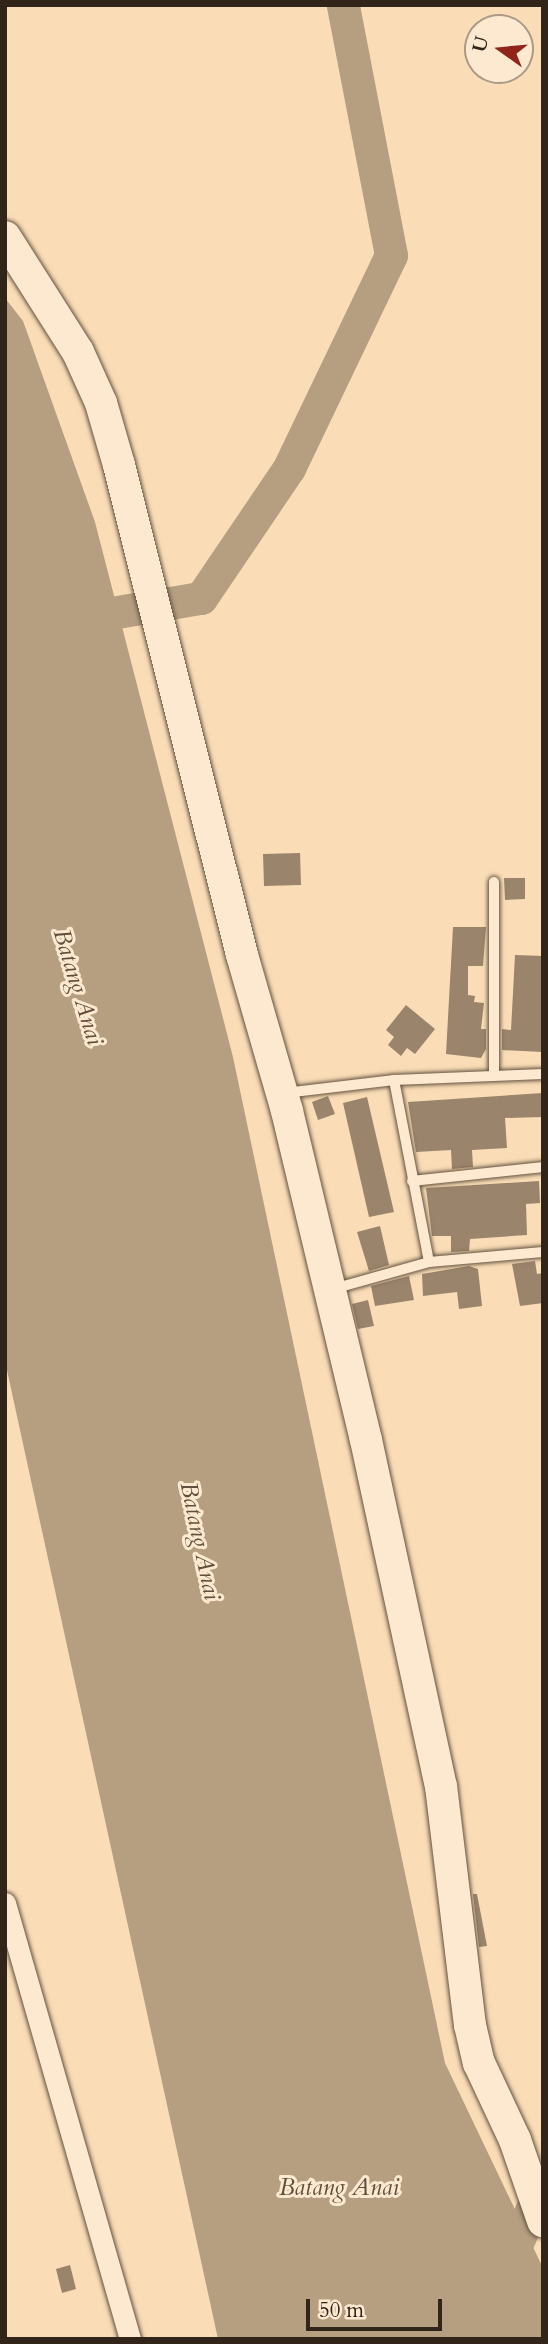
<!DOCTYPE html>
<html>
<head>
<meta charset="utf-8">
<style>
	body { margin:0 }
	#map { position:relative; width:548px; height:2344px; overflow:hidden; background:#faddb6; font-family:Cardo,serif }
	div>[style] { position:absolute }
	.water>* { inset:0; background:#b69e81 }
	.river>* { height:33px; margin:-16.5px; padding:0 16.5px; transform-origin:16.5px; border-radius:16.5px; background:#b69e81 }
	.building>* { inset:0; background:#9a846b }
	.roads { filter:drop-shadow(0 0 2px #635240) drop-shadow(0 0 2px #635240) }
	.lane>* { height:10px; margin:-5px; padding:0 5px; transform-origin:5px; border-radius:5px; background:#fce9d0 }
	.street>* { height:21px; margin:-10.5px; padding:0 10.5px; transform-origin:10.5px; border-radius:10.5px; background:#fce9d0 }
	.secondary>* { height:32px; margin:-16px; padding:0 16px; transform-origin:16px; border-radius:16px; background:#fce9d0 }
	span { translate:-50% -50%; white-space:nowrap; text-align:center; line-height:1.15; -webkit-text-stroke:6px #fce9d0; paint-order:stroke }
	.water-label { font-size:24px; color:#604f3d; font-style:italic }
	.frame { position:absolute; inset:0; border:7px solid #312419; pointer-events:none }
	.north { position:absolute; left:464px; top:14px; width:70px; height:70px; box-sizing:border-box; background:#fce9d0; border:2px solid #ab9a87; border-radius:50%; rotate:285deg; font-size:19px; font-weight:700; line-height:28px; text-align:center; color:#312419 }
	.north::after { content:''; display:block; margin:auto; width:24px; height:32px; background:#8f2418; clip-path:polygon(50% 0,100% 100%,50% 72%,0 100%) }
	.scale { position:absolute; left:306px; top:2299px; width:136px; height:32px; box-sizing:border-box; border:4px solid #312419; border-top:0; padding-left:9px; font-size:21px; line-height:24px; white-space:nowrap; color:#312419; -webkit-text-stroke:5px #fce9d0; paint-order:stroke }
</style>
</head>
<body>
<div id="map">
	<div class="water">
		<div style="clip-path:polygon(5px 298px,23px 321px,95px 522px,233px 1057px,445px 2063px,543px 2268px,543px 2339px,218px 2339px,5px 1361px)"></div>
	</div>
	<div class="river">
		<div style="left:5px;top:631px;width:199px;rotate:-9.6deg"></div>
		<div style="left:201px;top:598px;width:157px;rotate:-55.9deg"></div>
		<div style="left:289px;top:468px;width:236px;rotate:-64.4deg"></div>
		<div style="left:391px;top:255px;width:255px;rotate:-100.9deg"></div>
		<div style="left:475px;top:2339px;width:170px;rotate:-66.4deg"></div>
	</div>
	<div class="building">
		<div style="clip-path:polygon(300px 853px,301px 885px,264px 886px,263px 854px)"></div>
		<div style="clip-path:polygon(504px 878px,525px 878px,525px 899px,505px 900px)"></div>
		<div style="clip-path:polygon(453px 927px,486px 927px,483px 966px,468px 966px,468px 995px,475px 996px,474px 1002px,484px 1003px,481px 1029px,486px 1029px,486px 1049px,481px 1058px,446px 1054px)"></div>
		<div style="clip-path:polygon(515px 955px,543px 956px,543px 1052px,502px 1050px,502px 1029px,511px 1030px)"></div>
		<div style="clip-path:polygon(406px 1005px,435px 1029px,415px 1054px,407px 1048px,401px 1056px,388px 1045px,394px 1037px,386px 1030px)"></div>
		<div style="clip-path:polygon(543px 1093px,543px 1117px,505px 1118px,507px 1148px,472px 1150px,473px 1167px,452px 1169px,451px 1150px,416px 1152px,408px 1102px)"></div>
		<div style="clip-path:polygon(328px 1096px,335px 1114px,318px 1120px,312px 1102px)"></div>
		<div style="clip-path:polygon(367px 1097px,394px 1212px,369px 1217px,343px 1103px)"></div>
		<div style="clip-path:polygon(539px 1181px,540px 1203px,526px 1204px,527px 1235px,470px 1239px,469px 1251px,451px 1252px,451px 1236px,432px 1236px,426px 1188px)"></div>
		<div style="clip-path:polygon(380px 1226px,389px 1265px,369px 1271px,357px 1232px)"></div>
		<div style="clip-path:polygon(535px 1261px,537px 1274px,543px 1273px,543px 1303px,520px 1306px,512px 1264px)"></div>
		<div style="clip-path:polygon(469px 1266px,478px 1269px,482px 1306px,459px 1309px,457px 1292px,423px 1296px,422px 1274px)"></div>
		<div style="clip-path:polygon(409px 1276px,414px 1300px,375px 1306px,371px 1286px)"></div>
		<div style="clip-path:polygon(368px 1300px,374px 1326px,358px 1329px,352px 1304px)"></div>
		<div style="clip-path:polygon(473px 1894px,477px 1894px,487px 1946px,479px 1947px)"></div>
		<div style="clip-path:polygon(70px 2265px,76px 2289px,62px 2293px,56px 2269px)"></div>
	</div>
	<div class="roads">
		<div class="lane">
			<div style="left:494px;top:1076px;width:194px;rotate:-90deg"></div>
			<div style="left:394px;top:1080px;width:185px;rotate:79.1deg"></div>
			<div style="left:285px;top:1093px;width:110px;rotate:-6.8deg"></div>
			<div style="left:394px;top:1080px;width:149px;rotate:-2.3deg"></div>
			<div style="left:412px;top:1181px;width:132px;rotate:-6.1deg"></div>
			<div style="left:333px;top:1289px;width:100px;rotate:-15.7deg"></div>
			<div style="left:429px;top:1262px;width:114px;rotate:-5deg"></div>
		</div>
		<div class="street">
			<div style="left:5px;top:1903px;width:454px;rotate:74deg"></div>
		</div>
		<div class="secondary">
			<div style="left:5px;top:237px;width:136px;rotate:57.6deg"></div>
			<div style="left:78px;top:352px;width:56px;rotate:65.7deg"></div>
			<div style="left:101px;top:403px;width:65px;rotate:73.8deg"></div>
			<div style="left:119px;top:465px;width:505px;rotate:75.91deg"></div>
			<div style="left:242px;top:955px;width:162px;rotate:73.9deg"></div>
			<div style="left:287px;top:1111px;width:338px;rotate:76.5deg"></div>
			<div style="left:366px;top:1440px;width:354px;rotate:77.8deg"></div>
			<div style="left:441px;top:1786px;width:241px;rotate:83.1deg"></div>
			<div style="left:470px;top:2025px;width:39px;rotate:77deg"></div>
			<div style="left:479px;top:2063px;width:85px;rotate:64.9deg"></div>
			<div style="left:515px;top:2140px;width:86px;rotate:70.9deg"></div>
		</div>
	</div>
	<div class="water-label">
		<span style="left:78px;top:987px;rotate:73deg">Batang Anai</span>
		<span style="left:200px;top:1541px;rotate:78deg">Batang Anai</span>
		<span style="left:339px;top:2188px">Batang Anai</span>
	</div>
	<div class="frame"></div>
	<div class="north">U</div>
	<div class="scale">50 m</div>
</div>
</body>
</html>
